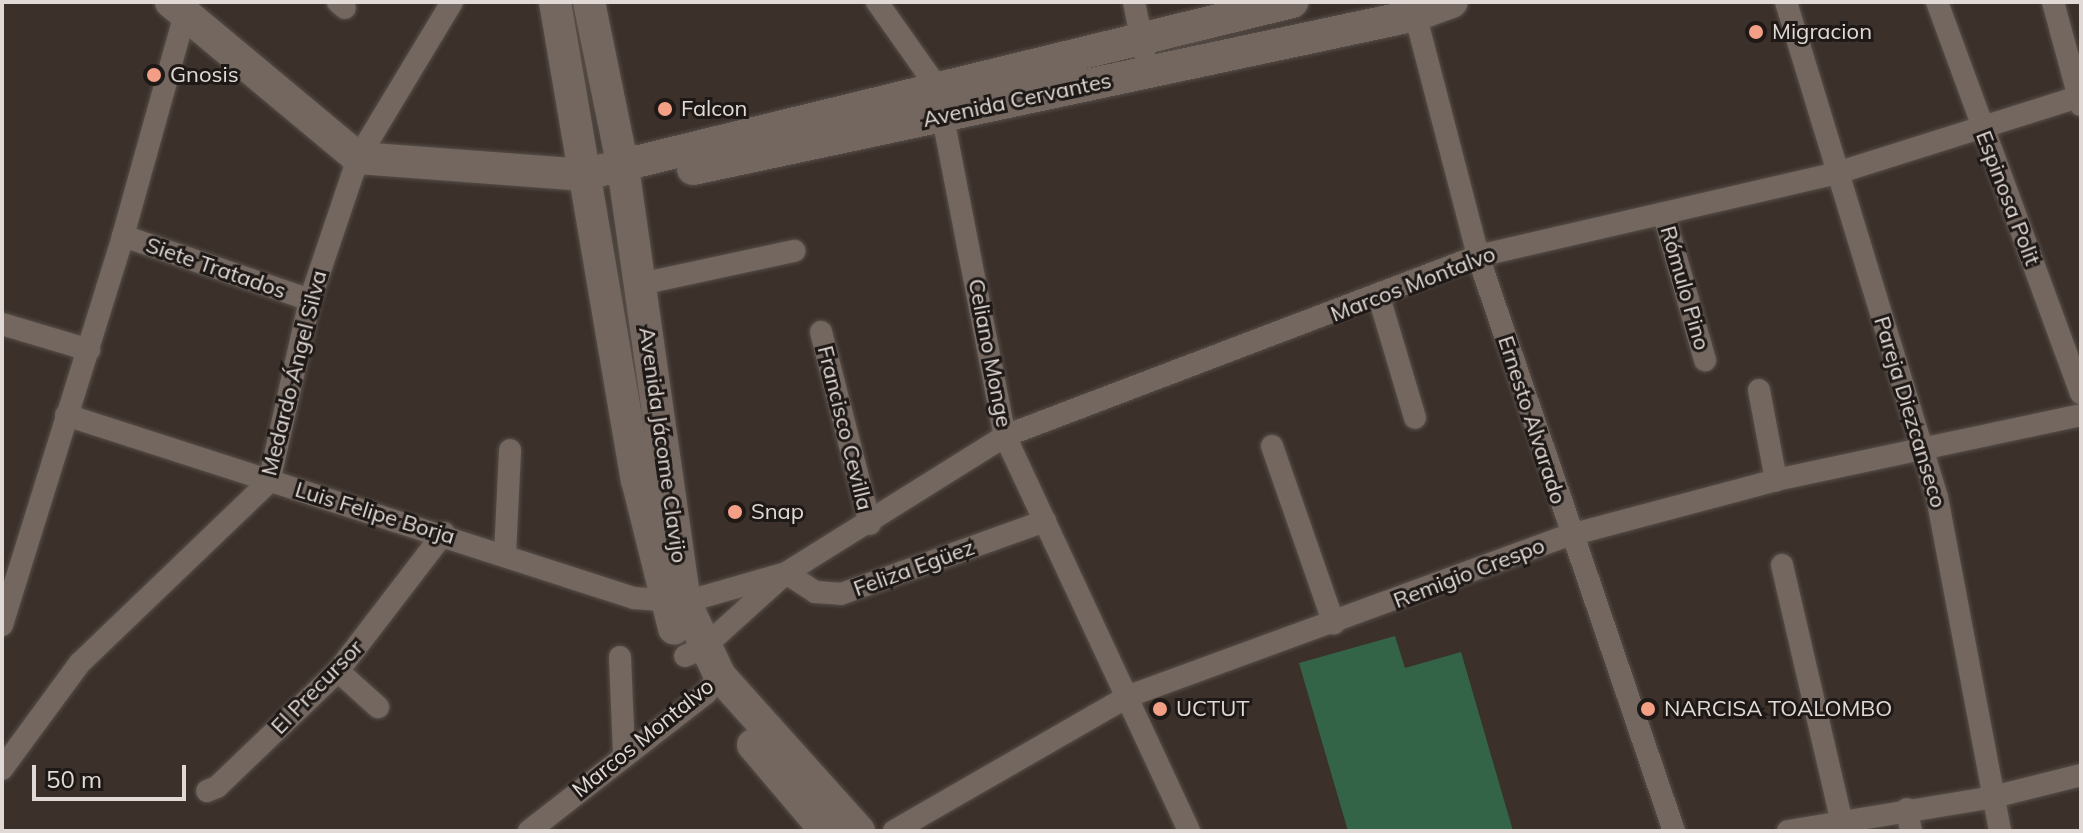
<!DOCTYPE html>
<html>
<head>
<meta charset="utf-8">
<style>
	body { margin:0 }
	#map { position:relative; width:2083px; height:833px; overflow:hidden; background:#3b302a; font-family:Mulish,sans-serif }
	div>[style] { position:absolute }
	.green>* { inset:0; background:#346448 }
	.roads { filter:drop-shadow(0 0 2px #574e49) drop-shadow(0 0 2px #574e49) }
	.street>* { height:22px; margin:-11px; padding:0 11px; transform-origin:11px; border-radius:11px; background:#736760 }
	.secondary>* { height:32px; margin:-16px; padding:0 16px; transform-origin:16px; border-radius:16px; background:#736760 }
	.dots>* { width:22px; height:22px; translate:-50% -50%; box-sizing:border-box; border:4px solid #1e1916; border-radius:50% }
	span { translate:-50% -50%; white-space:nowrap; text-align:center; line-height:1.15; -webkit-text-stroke:6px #1e1916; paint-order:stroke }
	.poi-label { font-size:22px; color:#e1d9d5 }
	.left { translate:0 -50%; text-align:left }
	.street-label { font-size:22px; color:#e1d9d5 }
	.frame { position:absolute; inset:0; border:4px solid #e1d9d5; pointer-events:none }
	.scale { position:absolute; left:32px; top:765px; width:154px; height:36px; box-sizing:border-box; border:4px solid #e1d9d5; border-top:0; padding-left:10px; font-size:24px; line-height:28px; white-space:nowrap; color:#e1d9d5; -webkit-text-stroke:6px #1e1916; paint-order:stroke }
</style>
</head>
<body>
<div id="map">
	<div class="green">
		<div style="clip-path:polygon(1395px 636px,1405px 668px,1461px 652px,1513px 831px,1348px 831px,1299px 663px)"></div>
	</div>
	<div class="roads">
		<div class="street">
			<div style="left:338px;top:2px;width:9px;rotate:41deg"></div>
			<div style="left:877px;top:2px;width:104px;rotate:54.8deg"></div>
			<div style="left:937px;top:87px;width:356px;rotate:79deg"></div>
			<div style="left:1005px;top:436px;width:436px;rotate:65deg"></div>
			<div style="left:1134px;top:2px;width:51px;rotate:78.7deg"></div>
			<div style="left:1412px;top:2px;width:262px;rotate:75.4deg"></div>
			<div style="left:1478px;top:256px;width:607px;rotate:71.18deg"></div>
			<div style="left:1786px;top:2px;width:518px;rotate:73.04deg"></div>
			<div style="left:1937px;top:497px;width:340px;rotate:79.3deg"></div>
			<div style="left:1937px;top:2px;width:417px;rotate:69.8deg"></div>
			<div style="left:2053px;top:2px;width:107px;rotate:74.8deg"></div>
			<div style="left:1664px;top:215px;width:151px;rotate:74.2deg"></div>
			<div style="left:123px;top:236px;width:198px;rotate:18.9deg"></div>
			<div style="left:641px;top:284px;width:157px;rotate:-12.2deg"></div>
			<div style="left:1379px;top:297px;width:126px;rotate:73.4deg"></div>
			<div style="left:2px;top:324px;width:91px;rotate:16.6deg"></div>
			<div style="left:821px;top:332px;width:198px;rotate:75.7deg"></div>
			<div style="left:1759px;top:390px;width:92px;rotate:79.3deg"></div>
			<div style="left:66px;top:415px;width:597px;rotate:17.86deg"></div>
			<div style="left:634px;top:598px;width:51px;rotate:4.5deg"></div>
			<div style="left:685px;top:602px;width:105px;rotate:-16deg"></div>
			<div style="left:786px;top:573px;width:258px;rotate:-32deg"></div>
			<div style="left:1005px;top:436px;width:506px;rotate:-20.83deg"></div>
			<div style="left:1478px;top:256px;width:368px;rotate:-13deg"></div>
			<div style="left:1837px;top:173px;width:256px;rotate:-17.5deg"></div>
			<div style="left:1272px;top:446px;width:188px;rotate:70.8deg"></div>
			<div style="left:505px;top:554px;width:104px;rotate:-87.2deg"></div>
			<div style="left:1782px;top:565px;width:260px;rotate:76.9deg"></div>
			<div style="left:786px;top:573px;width:35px;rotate:33deg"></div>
			<div style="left:815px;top:592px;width:26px;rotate:4deg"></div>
			<div style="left:841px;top:594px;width:217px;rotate:-19.7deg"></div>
			<div style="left:2px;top:625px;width:407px;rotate:-72.7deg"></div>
			<div style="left:123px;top:236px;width:230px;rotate:-74.4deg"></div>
			<div style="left:685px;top:656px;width:20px;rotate:-24deg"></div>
			<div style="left:703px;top:648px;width:110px;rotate:-42.1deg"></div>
			<div style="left:620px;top:657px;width:96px;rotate:87.6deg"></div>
			<div style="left:338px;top:671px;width:54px;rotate:42deg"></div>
			<div style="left:2px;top:769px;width:132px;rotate:-53.7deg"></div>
			<div style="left:80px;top:663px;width:262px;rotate:-43.8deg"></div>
			<div style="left:269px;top:482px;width:187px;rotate:-77.3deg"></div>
			<div style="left:310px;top:300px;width:150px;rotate:-71.3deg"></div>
			<div style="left:358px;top:158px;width:182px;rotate:-58.9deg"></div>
			<div style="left:207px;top:791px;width:11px;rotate:-22deg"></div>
			<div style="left:217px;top:787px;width:168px;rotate:-43.8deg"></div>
			<div style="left:338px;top:671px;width:174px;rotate:-52.5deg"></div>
			<div style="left:1907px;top:809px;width:22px;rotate:80deg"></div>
			<div style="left:529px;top:831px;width:224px;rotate:-37.9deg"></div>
			<div style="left:706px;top:693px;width:22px;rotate:-51deg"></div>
			<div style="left:894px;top:831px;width:271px;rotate:-29.9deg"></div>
			<div style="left:1129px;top:696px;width:469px;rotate:-20.1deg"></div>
			<div style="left:1570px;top:535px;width:213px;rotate:-14.9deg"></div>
			<div style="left:1776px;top:480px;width:312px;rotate:-12deg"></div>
			<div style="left:1788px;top:831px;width:208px;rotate:-9.4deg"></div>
			<div style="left:1993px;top:797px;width:91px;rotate:-14deg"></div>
		</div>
		<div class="secondary">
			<div style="left:171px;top:2px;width:244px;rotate:39.8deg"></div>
			<div style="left:358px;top:158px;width:225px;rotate:4.3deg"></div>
			<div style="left:582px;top:175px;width:731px;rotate:-13.69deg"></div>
			<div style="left:555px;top:2px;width:485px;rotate:80.3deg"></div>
			<div style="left:637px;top:480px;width:153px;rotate:76deg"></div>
			<div style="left:589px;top:2px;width:168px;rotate:78.4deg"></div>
			<div style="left:623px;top:167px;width:439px;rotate:81.9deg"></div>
			<div style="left:685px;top:602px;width:82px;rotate:64.7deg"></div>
			<div style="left:720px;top:676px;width:208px;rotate:48.1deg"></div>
			<div style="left:693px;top:169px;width:739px;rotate:-12.02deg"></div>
			<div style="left:1416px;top:15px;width:38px;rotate:-20deg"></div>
			<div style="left:753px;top:745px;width:113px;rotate:49.7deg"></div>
		</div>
	</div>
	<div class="dots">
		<div style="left:1756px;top:32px;background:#f39f86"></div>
		<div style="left:154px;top:75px;background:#f39f86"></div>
		<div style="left:665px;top:109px;background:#f39f86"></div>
		<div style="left:735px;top:512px;background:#f39f86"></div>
		<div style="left:1160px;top:709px;background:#f39f86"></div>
		<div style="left:1648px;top:709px;background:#f39f86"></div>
	</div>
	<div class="poi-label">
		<span class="left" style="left:1772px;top:32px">Migracion</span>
		<span class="left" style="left:170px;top:75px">Gnosis</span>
		<span class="left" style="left:681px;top:109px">Falcon</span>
		<span class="left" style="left:751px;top:512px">Snap</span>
		<span class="left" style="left:1176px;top:709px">UCTUT</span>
		<span class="left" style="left:1664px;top:709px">NARCISA TOALOMBO</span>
	</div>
	<div class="street-label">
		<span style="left:1017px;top:100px;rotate:-12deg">Avenida Cervantes</span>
		<span style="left:2008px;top:198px;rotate:69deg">Espinosa Polit</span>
		<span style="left:216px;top:268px;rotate:19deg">Siete Tratados</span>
		<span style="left:1413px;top:284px;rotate:-21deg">Marcos Montalvo</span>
		<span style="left:1685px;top:288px;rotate:74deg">Rómulo Pino</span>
		<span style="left:990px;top:353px;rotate:79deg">Celiano Monge</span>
		<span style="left:294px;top:373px;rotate:-76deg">Medardo Ángel Silva</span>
		<span style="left:1910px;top:412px;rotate:73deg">Pareja Diezcanseco</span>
		<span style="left:1532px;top:420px;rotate:72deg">Ernesto Alvarado</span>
		<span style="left:845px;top:428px;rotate:76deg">Francisco Cevilla</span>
		<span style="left:663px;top:445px;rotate:82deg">Avenida Jácome Clavijo</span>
		<span style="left:375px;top:513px;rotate:17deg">Luis Felipe Borja</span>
		<span style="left:914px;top:568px;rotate:-20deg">Feliza Egüez</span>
		<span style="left:1469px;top:573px;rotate:-21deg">Remigio Crespo</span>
		<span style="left:317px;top:687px;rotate:-46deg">El Precursor</span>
		<span style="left:643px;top:738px;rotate:-39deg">Marcos Montalvo</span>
	</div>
	<div class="frame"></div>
	<div class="scale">50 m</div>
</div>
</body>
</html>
